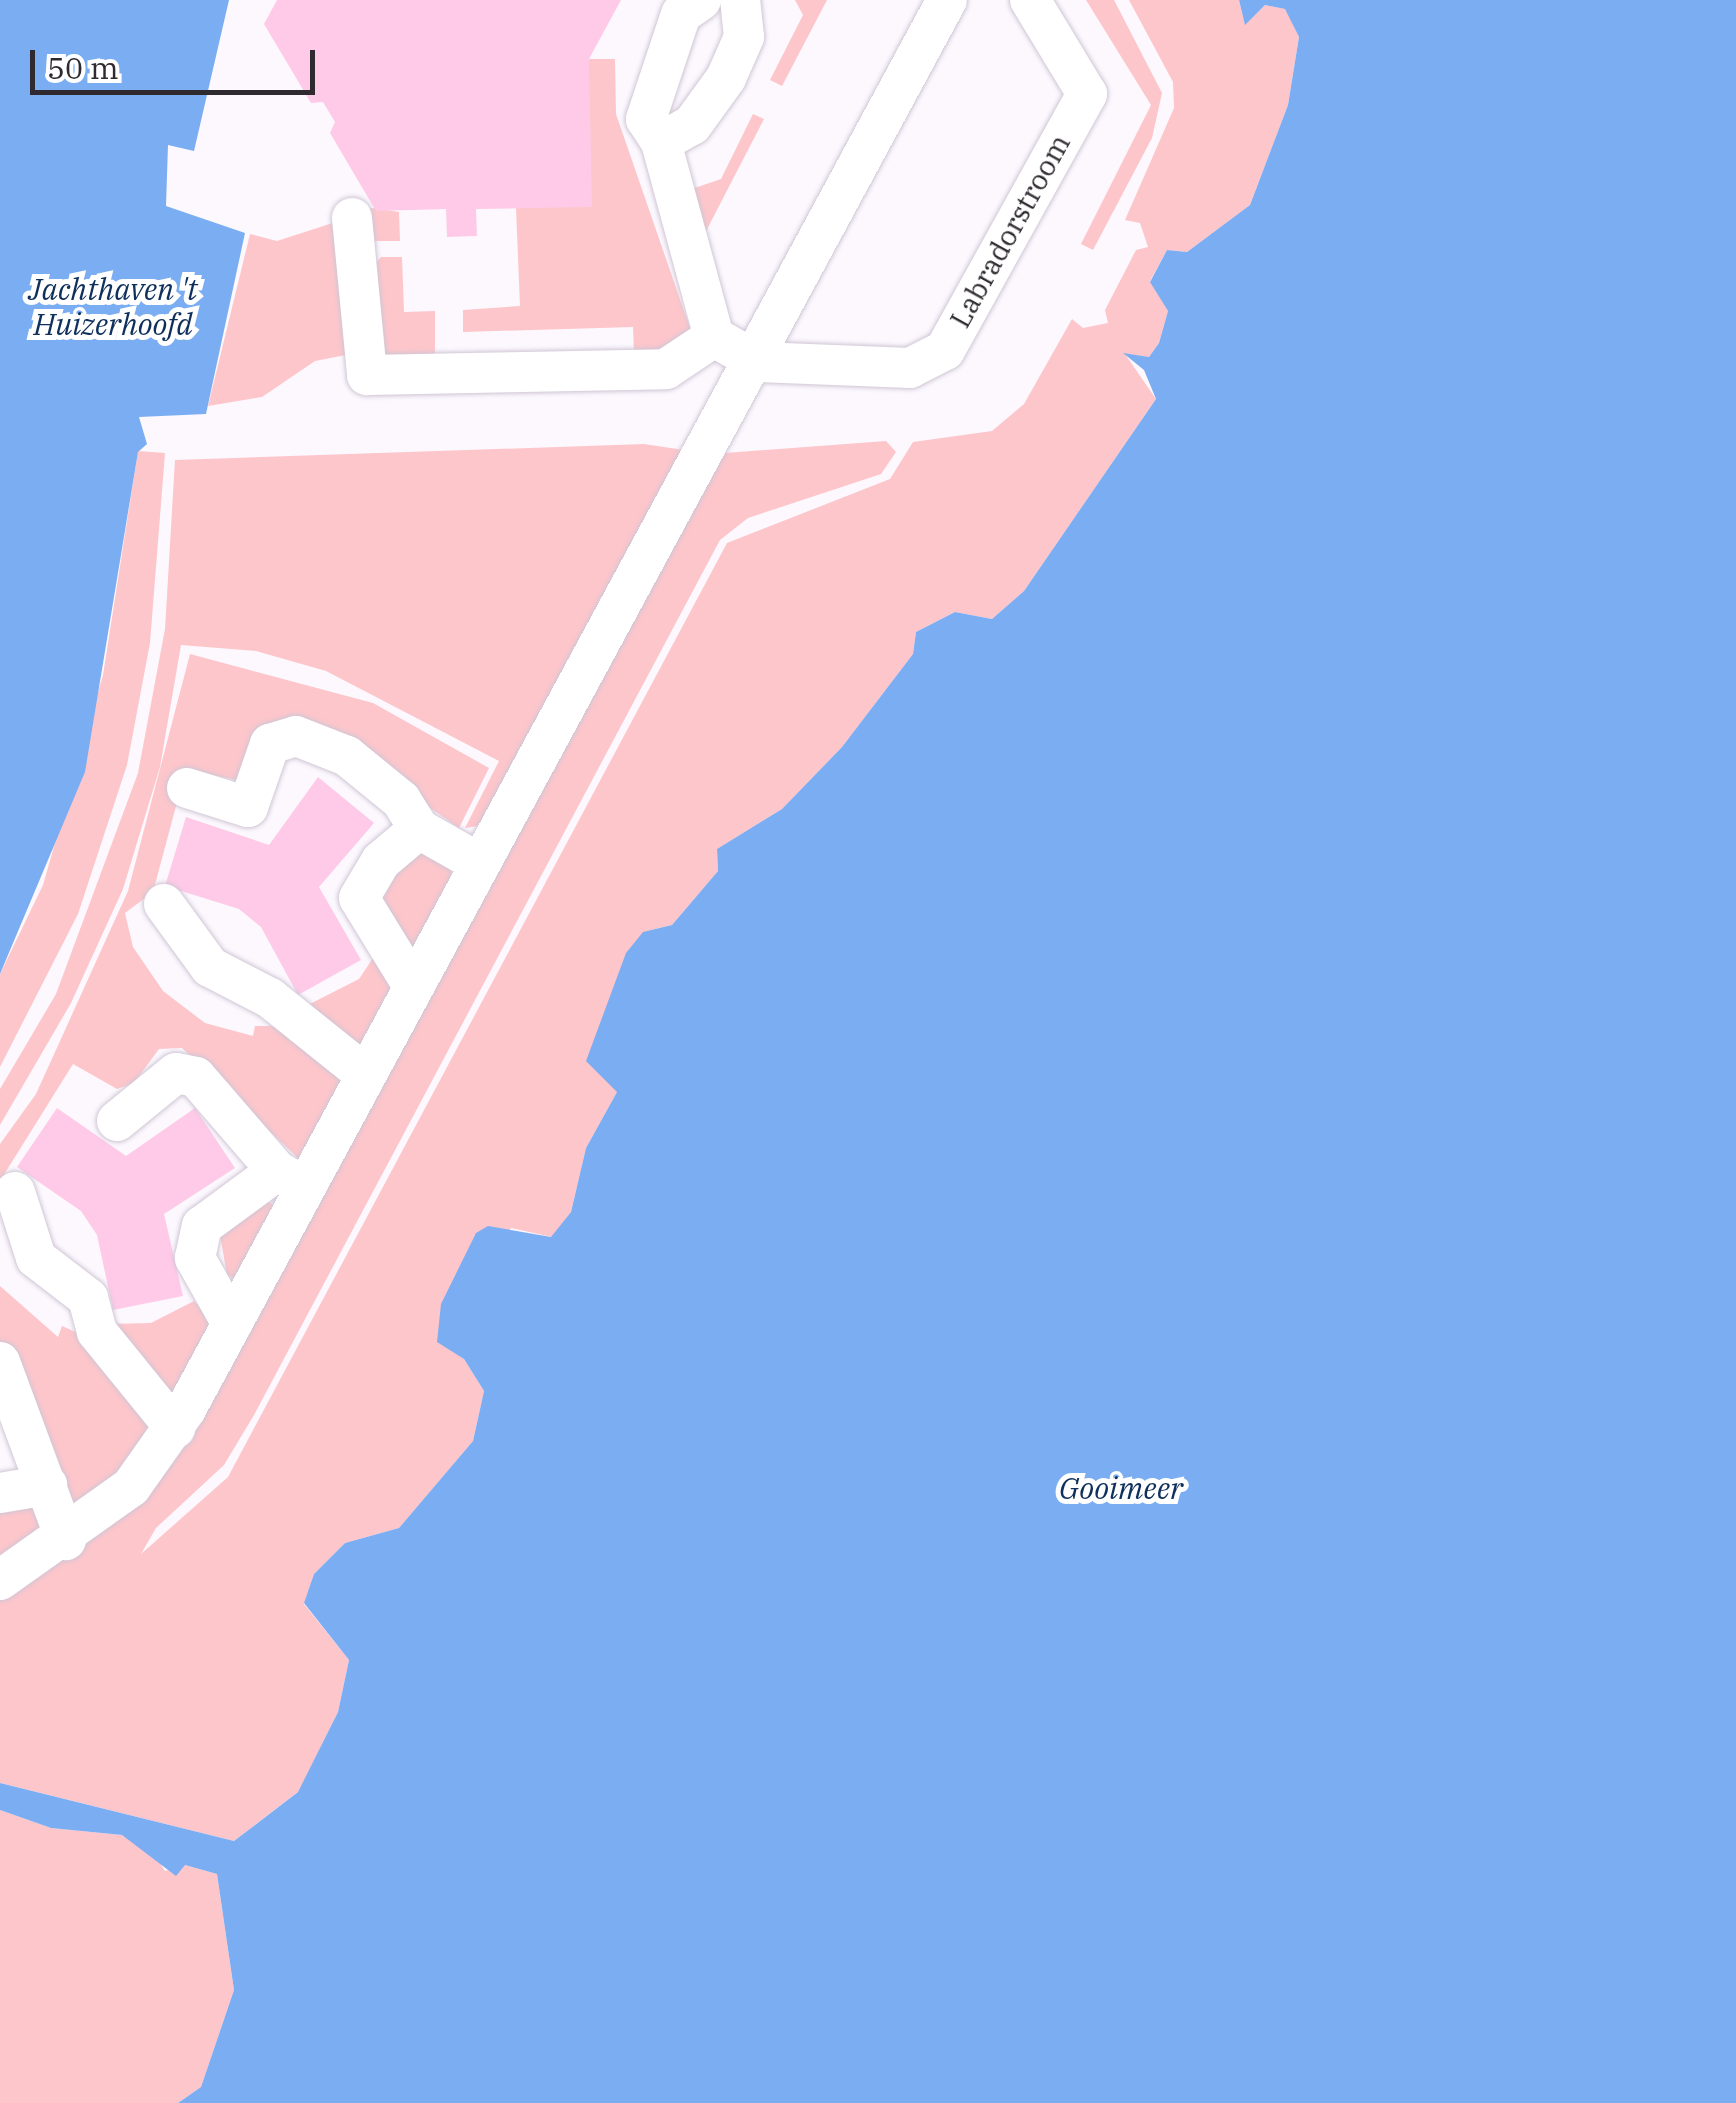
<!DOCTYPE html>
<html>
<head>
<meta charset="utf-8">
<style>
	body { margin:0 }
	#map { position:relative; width:1736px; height:2103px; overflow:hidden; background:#fcf8fe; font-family:"IBM Plex Serif",serif }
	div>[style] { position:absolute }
	.green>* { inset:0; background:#fdc6cb }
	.water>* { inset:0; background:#7badf3 }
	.building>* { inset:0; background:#fecae7 }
	.roads { filter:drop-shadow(0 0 2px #d0c6d5) drop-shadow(0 0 2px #d0c6d5) }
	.street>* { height:40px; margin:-20px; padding:0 20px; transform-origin:20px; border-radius:20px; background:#fff }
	span { translate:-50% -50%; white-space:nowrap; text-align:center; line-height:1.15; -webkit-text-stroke:10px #fff; paint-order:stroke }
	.street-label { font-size:28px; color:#2e2a30 }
	.water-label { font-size:30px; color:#0f305c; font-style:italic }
	.scale { position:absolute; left:30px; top:50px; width:285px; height:45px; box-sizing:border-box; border:5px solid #2e2a30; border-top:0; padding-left:12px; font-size:30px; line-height:35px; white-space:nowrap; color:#2e2a30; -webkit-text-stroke:8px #fff; paint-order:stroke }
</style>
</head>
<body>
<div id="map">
	<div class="green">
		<div style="clip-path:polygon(795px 0,827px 0,782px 86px,770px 80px,803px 15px)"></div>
		<div style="clip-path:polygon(1086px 0,1114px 0,1162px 93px,1152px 138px,1093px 250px,1081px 244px,1151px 105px)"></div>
		<div style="clip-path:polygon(1129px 0,1239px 0,1245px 24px,1265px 5px,1286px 9px,1299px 37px,1288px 105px,1250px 205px,1187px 252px,1167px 250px,1150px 281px,1168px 311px,1159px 343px,1149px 357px,1125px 354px,1156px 399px,1024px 591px,992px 619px,955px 612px,916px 632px,913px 654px,842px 747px,782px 809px,717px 849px,718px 871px,672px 925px,644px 932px,617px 1092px,586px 1148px,571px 1212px,552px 1237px,511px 1228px,438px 1341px,464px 1359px,484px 1391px,473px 1441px,399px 1528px,345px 1543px,314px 1574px,304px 1604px,349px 1660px,338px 1712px,299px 1791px,234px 1841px,0 1783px,0 1595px,92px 1539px,725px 453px,886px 441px,896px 452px,881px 474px,748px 518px,720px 540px,254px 1415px,224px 1465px,156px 1528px,141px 1554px,228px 1477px,727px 543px,890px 479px,913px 442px,992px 431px,1024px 404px,1072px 319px,1083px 328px,1108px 323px,1105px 310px,1136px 250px,1148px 247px,1140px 223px,1125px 220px,1174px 108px,1173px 82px)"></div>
		<div style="clip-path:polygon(589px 59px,615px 59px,616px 114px,692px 334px,656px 355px,634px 354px,633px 327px,463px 332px,463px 310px,520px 306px,516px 208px)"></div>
		<div style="clip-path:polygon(753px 114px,764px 119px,703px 237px,686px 191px,721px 179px)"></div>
		<div style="clip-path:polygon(372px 208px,399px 212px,400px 241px,366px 241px,362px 211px)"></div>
		<div style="clip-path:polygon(345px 219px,351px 354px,315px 361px,262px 397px,208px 406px,250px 234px,277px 241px)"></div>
		<div style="clip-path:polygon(381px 257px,402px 257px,404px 312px,435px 311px,435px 360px,389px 362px,368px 342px,365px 275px)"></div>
		<div style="clip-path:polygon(644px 444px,684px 450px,479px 826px,465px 828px,499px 761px,326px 671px,256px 651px,181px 645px,160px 767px,123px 889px,71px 1003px,0 1125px,0 1089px,56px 994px,138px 773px,165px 629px,175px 460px)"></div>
		<div style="clip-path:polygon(138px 451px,165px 453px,150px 643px,127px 765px,78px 914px,0 1067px,0 974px,43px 885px,103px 675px)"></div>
		<div style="clip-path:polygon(190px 654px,373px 703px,489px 768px,459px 828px,322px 733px,236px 780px,186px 769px,153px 892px,125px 913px,133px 947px,163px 991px,205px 1023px,253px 1036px,255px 1026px,278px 1026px,344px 1081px,301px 1161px,182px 1048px,159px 1049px,134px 1083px,117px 1089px,73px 1064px,0 1181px,0 1144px,36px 1094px,128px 891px)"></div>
		<div style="clip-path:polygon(424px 849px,446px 859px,453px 877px,412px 954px,380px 906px,381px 877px)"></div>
		<div style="clip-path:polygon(375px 955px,396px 984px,363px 1047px,304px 1007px,359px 979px)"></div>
		<div style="clip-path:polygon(266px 1200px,277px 1208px,239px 1281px,227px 1275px,220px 1235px)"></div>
		<div style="clip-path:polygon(0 1286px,58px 1337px,62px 1326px,80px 1334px,151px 1428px,129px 1466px,78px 1513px,0 1343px)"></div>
		<div style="clip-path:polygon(194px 1301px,215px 1324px,174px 1398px,108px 1324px,151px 1323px)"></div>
		<div style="clip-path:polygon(35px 1504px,48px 1533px,0 1562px,0 1505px)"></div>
		<div style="clip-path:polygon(0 1810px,51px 1828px,122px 1835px,151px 1849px,165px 1871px,185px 1865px,217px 1874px,234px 1990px,201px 2087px,178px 2103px,0 2103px)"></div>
	</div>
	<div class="water">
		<div style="clip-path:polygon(0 0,229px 0,194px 151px,168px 145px,166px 206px,245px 233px,206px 414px,139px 417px,147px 444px,138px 452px,85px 772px,0 974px)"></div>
		<div style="clip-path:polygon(1239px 0,1736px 0,1736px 2103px,178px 2103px,201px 2087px,234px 1990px,217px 1874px,185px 1865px,176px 1876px,122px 1835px,51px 1828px,0 1810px,0 1783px,234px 1841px,298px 1792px,338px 1712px,349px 1660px,304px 1603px,314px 1574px,345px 1543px,399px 1528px,473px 1441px,484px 1391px,464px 1359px,437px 1342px,441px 1304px,476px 1233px,488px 1226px,551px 1237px,571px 1212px,586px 1148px,617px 1092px,586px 1061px,626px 953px,643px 932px,672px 925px,718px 871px,717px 849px,782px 809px,842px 747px,913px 654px,916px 632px,955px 612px,992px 619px,1024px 591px,1156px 399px,1144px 370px,1123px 353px,1149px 357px,1159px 343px,1168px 311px,1150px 282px,1167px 250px,1187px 252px,1250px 205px,1288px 105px,1299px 37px,1285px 9px,1265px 5px,1245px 25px)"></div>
	</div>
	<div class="building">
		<div style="clip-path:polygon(277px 0,621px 0,589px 59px,592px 207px,476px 209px,477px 236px,447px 237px,446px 209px,376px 211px,330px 133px,335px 122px,323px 102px,311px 103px,264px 24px)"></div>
		<div style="clip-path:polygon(318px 777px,374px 823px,319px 887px,361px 960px,298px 995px,261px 927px,239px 909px,165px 886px,186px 817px,269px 845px)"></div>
		<div style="clip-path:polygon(57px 1108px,126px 1156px,195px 1108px,235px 1168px,164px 1214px,183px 1296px,113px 1310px,97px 1235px,81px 1211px,17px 1167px)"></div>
	</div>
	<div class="roads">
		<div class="street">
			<div style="left:701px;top:0;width:24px;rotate:145deg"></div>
			<div style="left:681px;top:14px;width:111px;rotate:108.4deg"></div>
			<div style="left:646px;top:119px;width:27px;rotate:57deg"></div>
			<div style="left:661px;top:142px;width:202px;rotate:74.8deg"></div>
			<div style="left:714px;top:337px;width:51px;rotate:29.6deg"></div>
			<div style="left:758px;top:362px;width:152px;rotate:2.3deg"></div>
			<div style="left:910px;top:368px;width:39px;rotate:-27deg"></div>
			<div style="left:945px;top:350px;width:293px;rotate:-61deg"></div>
			<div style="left:1087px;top:94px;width:110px;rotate:-121.2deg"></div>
			<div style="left:661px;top:142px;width:35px;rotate:-29deg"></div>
			<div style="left:692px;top:125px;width:58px;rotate:-54.1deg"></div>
			<div style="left:726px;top:78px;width:45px;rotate:-66.3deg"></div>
			<div style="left:744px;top:37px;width:37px;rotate:-96deg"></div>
			<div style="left:352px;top:218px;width:158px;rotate:84.5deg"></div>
			<div style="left:367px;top:375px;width:299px;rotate:-1.1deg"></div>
			<div style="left:666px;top:369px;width:58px;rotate:-33.7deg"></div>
			<div style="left:187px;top:788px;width:64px;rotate:17.3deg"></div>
			<div style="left:248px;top:807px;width:67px;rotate:-70.8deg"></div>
			<div style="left:270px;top:744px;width:27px;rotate:-17deg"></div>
			<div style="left:296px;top:736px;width:55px;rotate:21.4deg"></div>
			<div style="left:347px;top:756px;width:70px;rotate:39.2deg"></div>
			<div style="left:401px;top:800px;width:34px;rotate:58deg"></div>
			<div style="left:419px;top:829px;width:69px;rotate:29.5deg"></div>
			<div style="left:164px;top:904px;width:78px;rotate:53.9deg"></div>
			<div style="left:210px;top:967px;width:68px;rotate:27.3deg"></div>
			<div style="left:270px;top:998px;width:122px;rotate:38.7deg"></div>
			<div style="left:413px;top:986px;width:103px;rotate:-121.5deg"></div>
			<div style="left:359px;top:898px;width:43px;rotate:-59.3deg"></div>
			<div style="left:381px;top:861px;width:50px;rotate:-40.1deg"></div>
			<div style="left:117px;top:1121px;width:76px;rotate:-39.1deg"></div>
			<div style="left:176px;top:1073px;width:20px;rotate:11deg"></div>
			<div style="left:196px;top:1077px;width:124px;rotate:49.2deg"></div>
			<div style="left:277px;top:1171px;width:31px;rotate:29deg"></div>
			<div style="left:15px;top:1192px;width:69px;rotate:72.3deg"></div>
			<div style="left:36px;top:1258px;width:66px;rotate:37.6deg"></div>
			<div style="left:88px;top:1298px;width:35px;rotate:75deg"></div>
			<div style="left:97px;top:1332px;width:124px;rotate:50.9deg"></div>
			<div style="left:232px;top:1324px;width:76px;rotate:-119.3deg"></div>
			<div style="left:195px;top:1258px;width:33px;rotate:-78deg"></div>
			<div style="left:202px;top:1226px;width:93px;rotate:-36.3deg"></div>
			<div style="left:0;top:1362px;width:190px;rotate:69.7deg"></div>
			<div style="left:0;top:1493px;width:48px;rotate:-9.7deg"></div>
			<div style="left:0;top:1580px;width:161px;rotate:-35.4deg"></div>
			<div style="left:131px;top:1487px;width:95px;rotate:-54.8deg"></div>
			<div style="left:186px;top:1409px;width:1601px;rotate:-61.63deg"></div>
		</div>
	</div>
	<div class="street-label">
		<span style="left:1010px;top:231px;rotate:-61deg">Labradorstroom</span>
	</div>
	<div class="water-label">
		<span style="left:113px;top:306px">Jachthaven 't<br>Huizerhoofd</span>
		<span style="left:1121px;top:1488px">Gooimeer</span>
	</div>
	<div class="scale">50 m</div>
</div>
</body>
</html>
